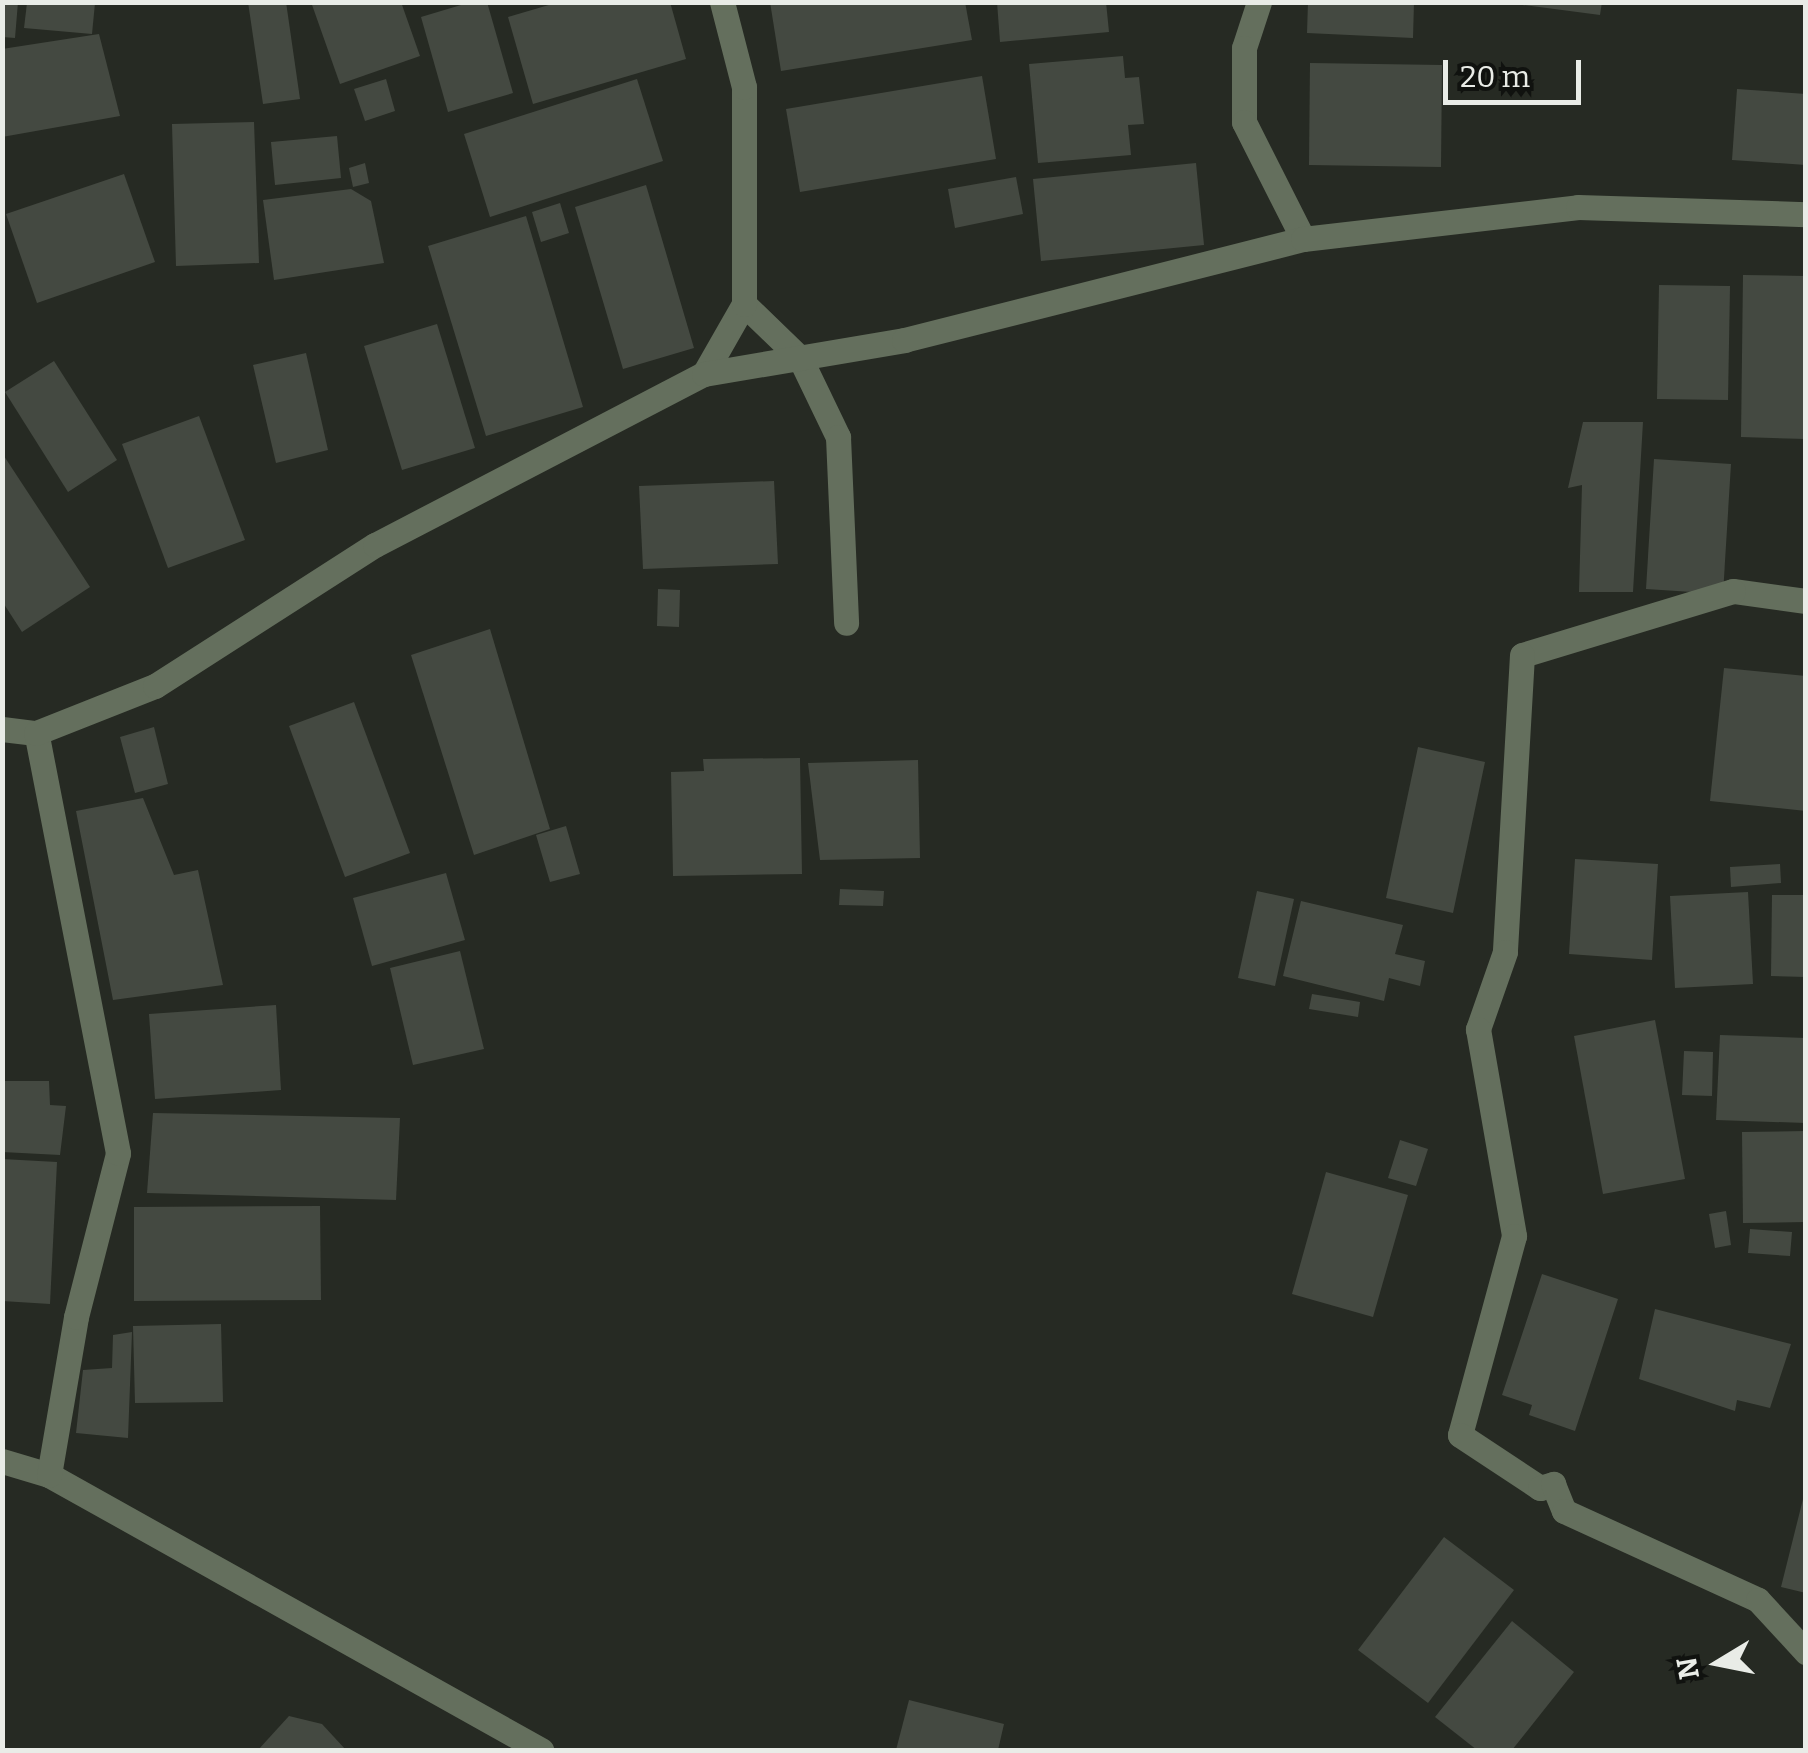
<!DOCTYPE html>
<html>
<head>
<meta charset="utf-8">
<style>
	body { margin:0 }
	#map { position:relative; width:1808px; height:1753px; overflow:hidden; background:#262a23; font-family:Bitter,serif }
	div>[style] { position:absolute }
	.building>* { inset:0; background:#444941 }
	.lane>* { height:25px; margin:-12.5px; padding:0 12.5px; transform-origin:12.5px; border-radius:12.5px; background:#646f5d }
	.street>* { height:25px; margin:-12.5px; padding:0 12.5px; transform-origin:12.5px; border-radius:12.5px; background:#646f5d }
	span { translate:-50% -50%; white-space:nowrap; text-align:center; line-height:1.15; -webkit-text-stroke:8px #10120f; paint-order:stroke }
	.frame { position:absolute; inset:0; border:5px solid #e9ece7; pointer-events:none }
	.north { position:absolute; left:1668px; top:1613px; width:100px; height:100px; -webkit-text-stroke:8px #10120f; paint-order:stroke; rotate:260deg; font-size:28px; font-weight:700; line-height:40px; text-align:center; color:#e9ece7 }
	.north::after { content:''; display:block; margin:auto; width:35px; height:45px; background:#e9ece7; clip-path:polygon(50% 0,100% 100%,50% 72%,0 100%) }
	.scale { position:absolute; left:1443px; top:60px; width:138px; height:45px; box-sizing:border-box; border:5px solid #e9ece7; border-top:0; padding-left:12px; font-size:30px; line-height:35px; white-space:nowrap; color:#e9ece7; -webkit-text-stroke:8px #10120f; paint-order:stroke }
</style>
</head>
<body>
<div id="map">
	<div class="building">
		<div style="clip-path:polygon(2px 2px,18px 2px,15px 38px,2px 37px)"></div>
		<div style="clip-path:polygon(248px 2px,286px 2px,300px 99px,263px 104px)"></div>
		<div style="clip-path:polygon(311px 2px,401px 2px,420px 56px,340px 84px)"></div>
		<div style="clip-path:polygon(471px 2px,487px 2px,513px 93px,448px 112px,421px 17px)"></div>
		<div style="clip-path:polygon(559px 2px,670px 2px,686px 59px,533px 104px,508px 17px)"></div>
		<div style="clip-path:polygon(770px 2px,965px 2px,972px 40px,781px 71px)"></div>
		<div style="clip-path:polygon(997px 2px,1106px 2px,1109px 32px,1000px 42px)"></div>
		<div style="clip-path:polygon(1308px 2px,1414px 2px,1413px 38px,1307px 33px)"></div>
		<div style="clip-path:polygon(1500px 2px,1602px 2px,1600px 15px)"></div>
		<div style="clip-path:polygon(27px 3px,95px 3px,92px 34px,24px 28px)"></div>
		<div style="clip-path:polygon(99px 34px,120px 116px,2px 137px,2px 49px)"></div>
		<div style="clip-path:polygon(1123px 56px,1125px 78px,1139px 77px,1144px 124px,1128px 125px,1131px 155px,1038px 163px,1029px 64px)"></div>
		<div style="clip-path:polygon(1310px 63px,1442px 65px,1441px 167px,1309px 165px)"></div>
		<div style="clip-path:polygon(982px 76px,996px 159px,800px 192px,786px 109px)"></div>
		<div style="clip-path:polygon(386px 79px,395px 111px,365px 121px,354px 89px)"></div>
		<div style="clip-path:polygon(637px 79px,663px 161px,490px 217px,464px 134px)"></div>
		<div style="clip-path:polygon(1737px 89px,1806px 94px,1806px 165px,1732px 160px)"></div>
		<div style="clip-path:polygon(254px 122px,259px 263px,176px 266px,172px 124px)"></div>
		<div style="clip-path:polygon(337px 136px,341px 178px,275px 185px,271px 142px)"></div>
		<div style="clip-path:polygon(365px 163px,369px 183px,353px 187px,349px 168px)"></div>
		<div style="clip-path:polygon(1196px 163px,1204px 245px,1041px 261px,1033px 179px)"></div>
		<div style="clip-path:polygon(124px 174px,155px 262px,37px 303px,6px 214px)"></div>
		<div style="clip-path:polygon(1016px 177px,1023px 214px,955px 228px,948px 189px)"></div>
		<div style="clip-path:polygon(646px 185px,694px 348px,623px 369px,575px 207px)"></div>
		<div style="clip-path:polygon(351px 189px,371px 201px,384px 263px,274px 280px,263px 200px)"></div>
		<div style="clip-path:polygon(560px 203px,569px 233px,541px 242px,532px 212px)"></div>
		<div style="clip-path:polygon(526px 216px,583px 407px,486px 436px,428px 246px)"></div>
		<div style="clip-path:polygon(1743px 275px,1806px 276px,1806px 439px,1741px 437px)"></div>
		<div style="clip-path:polygon(1659px 285px,1730px 286px,1728px 400px,1657px 399px)"></div>
		<div style="clip-path:polygon(437px 324px,475px 448px,402px 470px,364px 346px)"></div>
		<div style="clip-path:polygon(306px 353px,328px 450px,276px 463px,253px 365px)"></div>
		<div style="clip-path:polygon(54px 361px,117px 460px,68px 492px,5px 392px)"></div>
		<div style="clip-path:polygon(199px 416px,245px 540px,168px 568px,122px 444px)"></div>
		<div style="clip-path:polygon(1583px 422px,1643px 422px,1633px 592px,1579px 592px,1582px 485px,1568px 488px)"></div>
		<div style="clip-path:polygon(2px 453px,90px 587px,22px 632px,2px 601px)"></div>
		<div style="clip-path:polygon(1654px 459px,1731px 464px,1723px 594px,1646px 589px)"></div>
		<div style="clip-path:polygon(774px 481px,778px 564px,643px 569px,639px 486px)"></div>
		<div style="clip-path:polygon(658px 589px,680px 590px,679px 627px,657px 626px)"></div>
		<div style="clip-path:polygon(490px 629px,550px 829px,474px 855px,411px 655px)"></div>
		<div style="clip-path:polygon(1724px 668px,1806px 676px,1806px 811px,1710px 801px)"></div>
		<div style="clip-path:polygon(354px 702px,410px 853px,345px 877px,289px 726px)"></div>
		<div style="clip-path:polygon(154px 727px,168px 784px,135px 793px,120px 737px)"></div>
		<div style="clip-path:polygon(1418px 747px,1485px 762px,1453px 913px,1386px 898px)"></div>
		<div style="clip-path:polygon(800px 758px,802px 874px,673px 876px,671px 772px,704px 771px,703px 759px)"></div>
		<div style="clip-path:polygon(918px 760px,920px 858px,820px 860px,808px 763px)"></div>
		<div style="clip-path:polygon(143px 798px,174px 875px,198px 870px,223px 985px,113px 1000px,76px 811px)"></div>
		<div style="clip-path:polygon(566px 826px,580px 874px,550px 882px,536px 835px)"></div>
		<div style="clip-path:polygon(1575px 859px,1658px 864px,1652px 960px,1569px 954px)"></div>
		<div style="clip-path:polygon(1780px 864px,1781px 883px,1731px 887px,1730px 867px)"></div>
		<div style="clip-path:polygon(446px 873px,465px 940px,372px 966px,353px 898px)"></div>
		<div style="clip-path:polygon(840px 889px,884px 891px,883px 906px,839px 905px)"></div>
		<div style="clip-path:polygon(1257px 891px,1294px 899px,1275px 986px,1238px 978px)"></div>
		<div style="clip-path:polygon(1748px 892px,1753px 984px,1675px 988px,1670px 896px)"></div>
		<div style="clip-path:polygon(1772px 895px,1806px 895px,1806px 977px,1771px 976px)"></div>
		<div style="clip-path:polygon(1301px 901px,1403px 925px,1395px 954px,1425px 961px,1420px 986px,1389px 978px,1384px 1001px,1283px 976px)"></div>
		<div style="clip-path:polygon(460px 951px,484px 1049px,413px 1065px,390px 968px)"></div>
		<div style="clip-path:polygon(1312px 994px,1360px 1002px,1358px 1017px,1309px 1009px)"></div>
		<div style="clip-path:polygon(276px 1005px,281px 1090px,155px 1099px,149px 1014px)"></div>
		<div style="clip-path:polygon(1655px 1020px,1685px 1179px,1603px 1194px,1574px 1036px)"></div>
		<div style="clip-path:polygon(1720px 1035px,1806px 1038px,1806px 1123px,1716px 1120px)"></div>
		<div style="clip-path:polygon(1684px 1051px,1713px 1052px,1712px 1096px,1682px 1095px)"></div>
		<div style="clip-path:polygon(2px 1081px,49px 1081px,50px 1105px,66px 1106px,60px 1155px,2px 1152px)"></div>
		<div style="clip-path:polygon(153px 1113px,400px 1118px,396px 1200px,147px 1193px)"></div>
		<div style="clip-path:polygon(1806px 1131px,1806px 1222px,1743px 1223px,1742px 1132px)"></div>
		<div style="clip-path:polygon(1400px 1140px,1428px 1149px,1416px 1186px,1388px 1178px)"></div>
		<div style="clip-path:polygon(2px 1159px,57px 1162px,50px 1304px,2px 1301px)"></div>
		<div style="clip-path:polygon(1326px 1172px,1408px 1195px,1373px 1317px,1292px 1294px)"></div>
		<div style="clip-path:polygon(320px 1206px,321px 1300px,134px 1301px,134px 1207px)"></div>
		<div style="clip-path:polygon(1726px 1211px,1731px 1245px,1715px 1248px,1709px 1214px)"></div>
		<div style="clip-path:polygon(1750px 1229px,1792px 1232px,1790px 1256px,1748px 1253px)"></div>
		<div style="clip-path:polygon(1542px 1274px,1618px 1299px,1575px 1431px,1529px 1415px,1532px 1405px,1502px 1395px)"></div>
		<div style="clip-path:polygon(1655px 1309px,1791px 1344px,1770px 1408px,1737px 1400px,1735px 1411px,1639px 1379px)"></div>
		<div style="clip-path:polygon(221px 1324px,223px 1402px,135px 1403px,133px 1326px)"></div>
		<div style="clip-path:polygon(132px 1332px,128px 1438px,76px 1433px,83px 1370px,112px 1368px,113px 1335px)"></div>
		<div style="clip-path:polygon(1804px 1495px,1806px 1495px,1806px 1593px,1781px 1587px)"></div>
		<div style="clip-path:polygon(1444px 1537px,1514px 1590px,1428px 1703px,1358px 1650px)"></div>
		<div style="clip-path:polygon(1512px 1621px,1574px 1672px,1512px 1750px,1477px 1750px,1435px 1717px)"></div>
		<div style="clip-path:polygon(909px 1700px,1004px 1724px,998px 1750px,896px 1750px)"></div>
		<div style="clip-path:polygon(289px 1716px,322px 1724px,346px 1750px,258px 1750px)"></div>
	</div>
	<div class="lane">
		<div style="left:800px;top:358px;width:88px;rotate:64.3deg"></div>
		<div style="left:838px;top:437px;width:186px;rotate:87.5deg"></div>
	</div>
	<div class="street">
		<div style="left:1259px;top:2px;width:48px;rotate:108.1deg"></div>
		<div style="left:1244px;top:48px;width:74px;rotate:90deg"></div>
		<div style="left:1244px;top:122px;width:131px;rotate:63.2deg"></div>
		<div style="left:744px;top:304px;width:78px;rotate:44deg"></div>
		<div style="left:704px;top:374px;width:81px;rotate:-60.3deg"></div>
		<div style="left:744px;top:304px;width:217px;rotate:-90deg"></div>
		<div style="left:744px;top:87px;width:88px;rotate:-104.5deg"></div>
		<div style="left:1806px;top:601px;width:74px;rotate:-172.2deg"></div>
		<div style="left:1733px;top:591px;width:220px;rotate:163.1deg"></div>
		<div style="left:1522px;top:655px;width:297px;rotate:93.3deg"></div>
		<div style="left:1505px;top:952px;width:82px;rotate:109.3deg"></div>
		<div style="left:1478px;top:1029px;width:210px;rotate:80.1deg"></div>
		<div style="left:1514px;top:1236px;width:206px;rotate:105.2deg"></div>
		<div style="left:1460px;top:1435px;width:96px;rotate:33.5deg"></div>
		<div style="left:1540px;top:1488px;width:14px;rotate:-17deg"></div>
		<div style="left:1553px;top:1484px;width:29px;rotate:68deg"></div>
		<div style="left:1564px;top:1511px;width:213px;rotate:24.6deg"></div>
		<div style="left:1758px;top:1600px;width:71px;rotate:47.3deg"></div>
		<div style="left:2px;top:729px;width:34px;rotate:7deg"></div>
		<div style="left:2px;top:1461px;width:49px;rotate:16.6deg"></div>
		<div style="left:49px;top:1475px;width:564px;rotate:29.2deg"></div>
		<div style="left:49px;top:1475px;width:160px;rotate:-80.3deg"></div>
		<div style="left:76px;top:1317px;width:169px;rotate:-75.6deg"></div>
		<div style="left:118px;top:1153px;width:428px;rotate:-101deg"></div>
		<div style="left:36px;top:733px;width:128px;rotate:-21.6deg"></div>
		<div style="left:155px;top:686px;width:261px;rotate:-32.7deg"></div>
		<div style="left:375px;top:545px;width:371px;rotate:-27.5deg"></div>
		<div style="left:704px;top:374px;width:203px;rotate:-9.6deg"></div>
		<div style="left:904px;top:340px;width:412px;rotate:-14.2deg"></div>
		<div style="left:1303px;top:239px;width:277px;rotate:-6.6deg"></div>
		<div style="left:1578px;top:207px;width:228px;rotate:1.8deg"></div>
	</div>
	<div class="frame"></div>
	<div class="north">N</div>
	<div class="scale">20 m</div>
</div>
</body>
</html>
